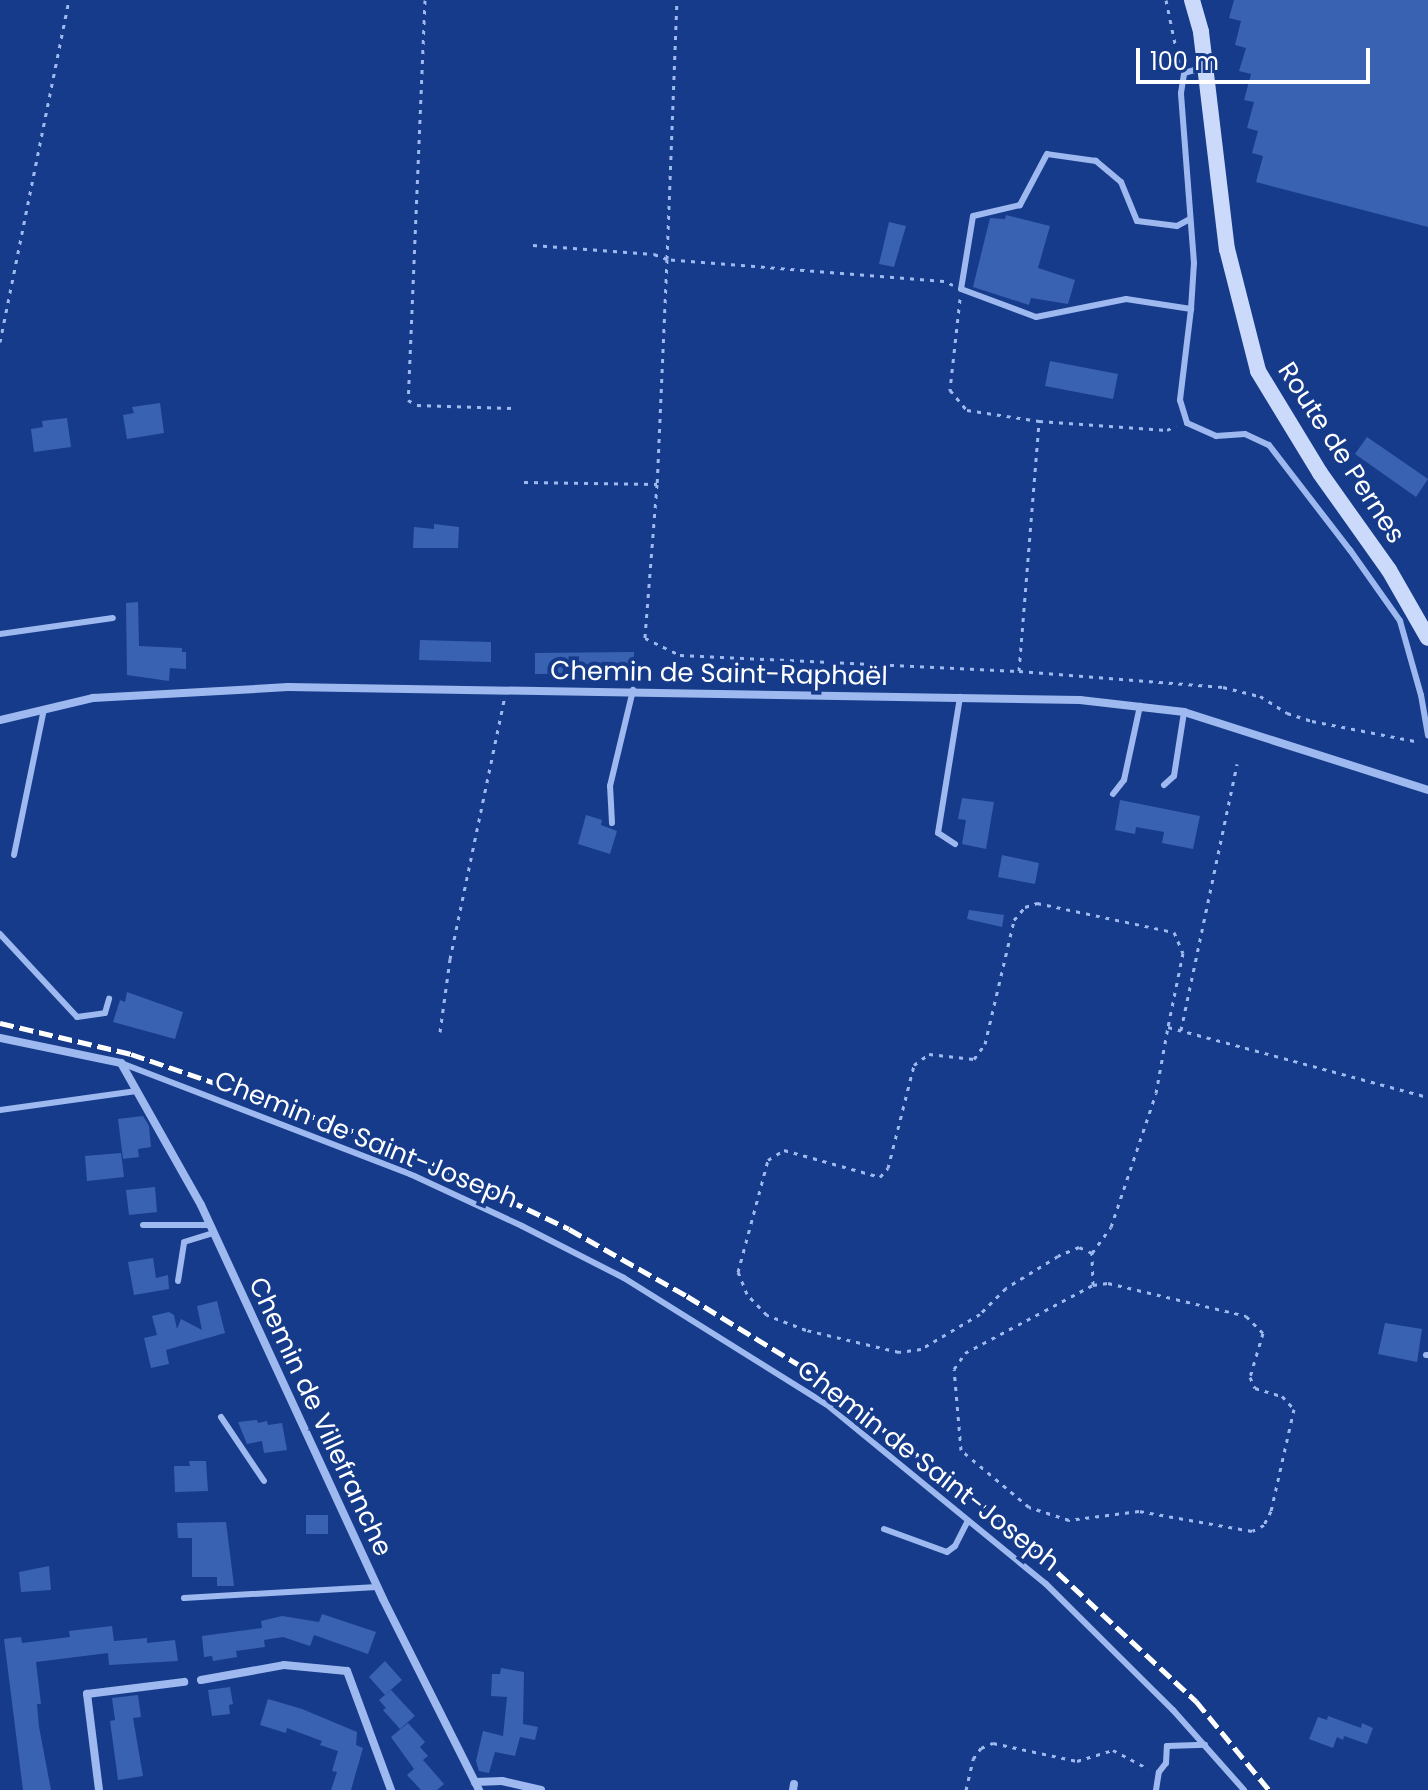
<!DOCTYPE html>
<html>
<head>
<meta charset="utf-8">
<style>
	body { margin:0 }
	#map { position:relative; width:1428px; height:1790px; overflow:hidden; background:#163b8a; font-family:Poppins,sans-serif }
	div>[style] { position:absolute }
	.building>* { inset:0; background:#3a62b2 }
	.path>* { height:3px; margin-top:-1.5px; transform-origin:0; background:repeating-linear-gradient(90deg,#9eb9ef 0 4px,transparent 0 10px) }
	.lane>* { height:6px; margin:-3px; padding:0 3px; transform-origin:3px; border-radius:3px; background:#9eb9ef }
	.street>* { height:8px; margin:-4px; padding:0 4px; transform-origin:4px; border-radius:4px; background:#9eb9ef }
	.secondary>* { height:16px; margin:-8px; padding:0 8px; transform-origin:8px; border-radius:8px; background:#cbdafa }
	.rail>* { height:5px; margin-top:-2.5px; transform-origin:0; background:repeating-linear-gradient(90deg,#fff 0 14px,transparent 0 20px) }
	span { translate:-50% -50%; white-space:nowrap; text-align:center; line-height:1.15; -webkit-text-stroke:8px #163b8a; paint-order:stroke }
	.street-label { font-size:26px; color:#fff }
	.scale { position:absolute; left:1136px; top:48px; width:234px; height:36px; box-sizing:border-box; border:4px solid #fff; border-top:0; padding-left:10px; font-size:24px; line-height:28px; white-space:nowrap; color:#fff; -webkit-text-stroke:6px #163b8a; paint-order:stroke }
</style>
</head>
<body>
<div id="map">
	<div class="building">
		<div style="clip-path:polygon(1234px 0,1428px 0,1428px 227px,1256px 182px,1263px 156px,1252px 153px,1258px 131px,1247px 128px,1254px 102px,1244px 100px,1251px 74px,1239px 71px,1246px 48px,1235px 45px,1241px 21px,1229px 18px)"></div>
		<div style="clip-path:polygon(1006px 215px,1050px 226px,1038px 268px,1075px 280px,1068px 304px,1031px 298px,1029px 305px,973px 287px,990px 218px,1005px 219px)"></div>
		<div style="clip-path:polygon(889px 222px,906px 226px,894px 267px,879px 264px)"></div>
		<div style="clip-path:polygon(1050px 361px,1118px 374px,1113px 399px,1045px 386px)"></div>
		<div style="clip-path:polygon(160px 403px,164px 433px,127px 439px,123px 415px,134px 413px,132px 407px)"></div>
		<div style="clip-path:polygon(67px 418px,71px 447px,34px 452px,31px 429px,43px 427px,42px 421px)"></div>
		<div style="clip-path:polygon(1367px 437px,1428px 479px,1416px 497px,1355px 454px)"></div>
		<div style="clip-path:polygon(434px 524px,459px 527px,458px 548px,413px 548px,414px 527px,434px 529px)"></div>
		<div style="clip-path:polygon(138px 602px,139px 646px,182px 648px,182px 652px,186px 652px,186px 669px,170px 668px,169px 681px,127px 675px,126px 603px)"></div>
		<div style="clip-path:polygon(420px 640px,491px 642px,491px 662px,419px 660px)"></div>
		<div style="clip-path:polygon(634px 652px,634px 676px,613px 677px,612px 673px,535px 674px,535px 653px)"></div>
		<div style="clip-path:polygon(962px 798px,994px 802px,986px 849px,962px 844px,966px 820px,958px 819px)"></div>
		<div style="clip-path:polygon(1120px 800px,1200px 816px,1193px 849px,1162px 843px,1164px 832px,1136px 827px,1135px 834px,1115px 830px)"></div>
		<div style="clip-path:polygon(586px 815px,602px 820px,601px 825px,617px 831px,610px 854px,578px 844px)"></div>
		<div style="clip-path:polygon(1002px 855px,1039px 863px,1035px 884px,998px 877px)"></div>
		<div style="clip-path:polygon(969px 910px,1004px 915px,1002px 927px,967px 919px)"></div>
		<div style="clip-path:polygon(127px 992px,183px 1012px,175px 1039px,113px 1022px,120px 1000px,125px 1002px)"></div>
		<div style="clip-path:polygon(143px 1116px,149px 1126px,151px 1147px,138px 1149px,139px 1157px,123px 1159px,118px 1119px)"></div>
		<div style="clip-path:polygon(121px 1153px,124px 1177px,87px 1181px,85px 1156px)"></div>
		<div style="clip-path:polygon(155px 1187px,157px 1212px,129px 1215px,126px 1190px)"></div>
		<div style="clip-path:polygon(153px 1258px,156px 1278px,168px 1275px,169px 1289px,134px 1295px,128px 1262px)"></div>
		<div style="clip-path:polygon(217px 1301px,225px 1333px,166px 1350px,169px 1364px,151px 1368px,144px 1338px,157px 1335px,152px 1316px,169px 1312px,174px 1315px,177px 1329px,181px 1319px,202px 1330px,197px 1306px)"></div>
		<div style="clip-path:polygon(1385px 1323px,1422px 1329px,1417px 1362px,1378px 1354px)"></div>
		<div style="clip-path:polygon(257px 1420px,258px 1423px,267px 1421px,268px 1425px,282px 1423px,287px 1450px,264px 1453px,262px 1441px,247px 1444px,238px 1422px)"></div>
		<div style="clip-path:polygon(189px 1461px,206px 1461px,208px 1491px,175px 1492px,174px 1466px,190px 1466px)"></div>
		<div style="clip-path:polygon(306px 1515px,328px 1515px,328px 1534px,306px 1534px)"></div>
		<div style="clip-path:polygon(226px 1522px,234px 1586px,217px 1586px,217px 1577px,192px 1577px,192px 1538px,178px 1538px,177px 1523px)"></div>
		<div style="clip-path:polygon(49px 1566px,51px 1590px,21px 1592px,19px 1572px)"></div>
		<div style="clip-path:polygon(322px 1614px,376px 1632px,368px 1654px,314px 1635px,310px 1646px,283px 1637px,264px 1640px,265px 1647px,236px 1651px,237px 1657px,213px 1661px,212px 1656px,204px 1657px,202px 1636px,262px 1628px,261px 1621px,282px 1616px,319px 1622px)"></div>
		<div style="clip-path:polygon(112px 1626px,114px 1641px,147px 1638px,147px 1643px,175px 1640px,178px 1661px,109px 1665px,108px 1653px,36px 1662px,41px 1704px,37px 1704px,39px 1727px,51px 1790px,23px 1790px,4px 1639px,21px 1637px,22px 1643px,70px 1637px,69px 1631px)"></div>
		<div style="clip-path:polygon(385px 1661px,402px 1680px,385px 1695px,369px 1677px)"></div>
		<div style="clip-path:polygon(501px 1668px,524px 1672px,523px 1724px,538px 1727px,535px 1740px,520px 1737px,515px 1756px,495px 1752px,489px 1773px,479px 1771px,476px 1761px,483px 1731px,503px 1736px,507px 1697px,491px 1696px,492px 1674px,500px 1674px)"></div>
		<div style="clip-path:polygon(230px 1687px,233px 1704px,229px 1705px,230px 1714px,212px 1716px,208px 1690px)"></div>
		<div style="clip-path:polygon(391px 1690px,415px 1716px,400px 1729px,383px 1710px,386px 1708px,379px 1700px)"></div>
		<div style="clip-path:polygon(138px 1695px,141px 1717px,133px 1718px,143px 1776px,118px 1780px,110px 1721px,115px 1720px,112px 1698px)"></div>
		<div style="clip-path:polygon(268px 1699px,302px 1709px,357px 1732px,356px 1745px,363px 1748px,351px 1790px,331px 1790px,337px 1772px,332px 1771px,338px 1751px,320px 1745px,322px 1741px,287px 1728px,286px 1733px,260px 1725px)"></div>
		<div style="clip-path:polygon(1328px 1716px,1361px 1728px,1362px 1723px,1373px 1728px,1367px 1744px,1344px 1736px,1343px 1740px,1337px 1737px,1333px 1748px,1309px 1739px,1318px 1717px,1327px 1720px)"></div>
		<div style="clip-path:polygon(408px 1723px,425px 1742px,420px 1747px,428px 1756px,423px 1760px,444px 1784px,437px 1790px,421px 1790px,407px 1775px,414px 1769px,391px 1737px)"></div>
	</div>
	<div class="path">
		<div style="left:425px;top:0;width:400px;rotate:92.4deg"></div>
		<div style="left:408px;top:400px;width:10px;rotate:29deg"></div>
		<div style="left:417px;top:405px;width:95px;rotate:1.8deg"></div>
		<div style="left:1166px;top:0;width:64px;rotate:78.3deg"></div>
		<div style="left:533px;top:245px;width:121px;rotate:4.3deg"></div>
		<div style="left:654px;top:254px;width:14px;rotate:21deg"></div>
		<div style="left:667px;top:259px;width:259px;rotate:-87.8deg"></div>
		<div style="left:953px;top:285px;width:10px;rotate:-156deg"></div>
		<div style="left:944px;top:281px;width:278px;rotate:-175.5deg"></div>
		<div style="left:667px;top:259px;width:225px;rotate:92.5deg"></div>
		<div style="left:657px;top:484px;width:154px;rotate:94.5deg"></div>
		<div style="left:645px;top:638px;width:39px;rotate:26deg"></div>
		<div style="left:680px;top:655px;width:339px;rotate:2.7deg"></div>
		<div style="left:1019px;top:671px;width:205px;rotate:4.5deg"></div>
		<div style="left:1223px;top:687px;width:38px;rotate:14deg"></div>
		<div style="left:1260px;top:696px;width:32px;rotate:32deg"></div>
		<div style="left:1287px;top:713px;width:26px;rotate:18deg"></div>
		<div style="left:1312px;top:721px;width:110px;rotate:11deg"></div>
		<div style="left:960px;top:299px;width:92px;rotate:96.3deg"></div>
		<div style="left:950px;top:390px;width:26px;rotate:50deg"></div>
		<div style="left:967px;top:410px;width:73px;rotate:8.7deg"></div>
		<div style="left:1039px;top:421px;width:128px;rotate:4deg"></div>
		<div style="left:1167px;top:430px;width:10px;rotate:-24deg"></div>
		<div style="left:0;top:342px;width:349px;rotate:-78.6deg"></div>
		<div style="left:524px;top:482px;width:133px;rotate:0.9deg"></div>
		<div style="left:1019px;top:671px;width:251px;rotate:-85.4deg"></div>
		<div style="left:1181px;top:1030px;width:272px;rotate:-78.1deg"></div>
		<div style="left:440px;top:1032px;width:74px;rotate:-82.2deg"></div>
		<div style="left:450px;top:959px;width:265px;rotate:-78.2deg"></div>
		<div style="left:1092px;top:1253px;width:14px;rotate:-155deg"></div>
		<div style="left:1079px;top:1247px;width:23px;rotate:157deg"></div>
		<div style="left:1058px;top:1256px;width:61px;rotate:148.4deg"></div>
		<div style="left:1006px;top:1288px;width:37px;rotate:135deg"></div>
		<div style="left:980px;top:1314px;width:69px;rotate:149.3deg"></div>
		<div style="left:921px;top:1349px;width:22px;rotate:172deg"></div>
		<div style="left:899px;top:1352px;width:96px;rotate:-166.7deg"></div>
		<div style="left:806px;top:1330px;width:42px;rotate:-159deg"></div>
		<div style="left:767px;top:1315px;width:29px;rotate:-134deg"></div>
		<div style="left:747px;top:1294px;width:24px;rotate:-112deg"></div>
		<div style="left:738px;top:1272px;width:116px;rotate:-75deg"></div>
		<div style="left:768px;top:1160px;width:19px;rotate:-32deg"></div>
		<div style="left:784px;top:1150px;width:100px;rotate:15.7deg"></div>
		<div style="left:880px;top:1177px;width:12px;rotate:-48deg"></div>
		<div style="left:888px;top:1168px;width:106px;rotate:-75.8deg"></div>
		<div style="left:914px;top:1065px;width:19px;rotate:-36deg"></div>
		<div style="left:929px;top:1054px;width:45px;rotate:6.3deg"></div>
		<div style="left:974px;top:1059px;width:19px;rotate:-54deg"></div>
		<div style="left:985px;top:1044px;width:127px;rotate:-76.8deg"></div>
		<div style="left:1014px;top:920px;width:17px;rotate:-50deg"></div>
		<div style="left:1025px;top:907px;width:13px;rotate:-18deg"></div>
		<div style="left:1037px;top:903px;width:140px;rotate:12deg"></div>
		<div style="left:1174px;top:932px;width:23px;rotate:67deg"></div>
		<div style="left:1183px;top:953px;width:76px;rotate:101.5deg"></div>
		<div style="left:1108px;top:1283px;width:142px;rotate:13.4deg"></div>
		<div style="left:1246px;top:1316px;width:24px;rotate:45deg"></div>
		<div style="left:1263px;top:1333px;width:46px;rotate:106.5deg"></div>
		<div style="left:1250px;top:1377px;width:12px;rotate:66deg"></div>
		<div style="left:1255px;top:1388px;width:28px;rotate:17deg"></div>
		<div style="left:1282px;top:1396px;width:18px;rotate:47deg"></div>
		<div style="left:1294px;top:1409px;width:105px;rotate:102.7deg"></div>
		<div style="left:1271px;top:1511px;width:16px;rotate:117deg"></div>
		<div style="left:1264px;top:1525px;width:13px;rotate:153deg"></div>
		<div style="left:1252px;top:1531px;width:115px;rotate:-170deg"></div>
		<div style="left:1139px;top:1511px;width:71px;rotate:172.7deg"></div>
		<div style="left:1069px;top:1520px;width:42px;rotate:-162deg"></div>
		<div style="left:1029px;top:1507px;width:89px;rotate:-140deg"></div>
		<div style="left:961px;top:1450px;width:81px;rotate:-94.9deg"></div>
		<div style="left:954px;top:1369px;width:19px;rotate:-55deg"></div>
		<div style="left:965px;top:1353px;width:145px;rotate:-28deg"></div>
		<div style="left:1093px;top:1285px;width:15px;rotate:-8deg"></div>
		<div style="left:1093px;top:1285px;width:32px;rotate:-92deg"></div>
		<div style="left:1092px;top:1253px;width:32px;rotate:-54deg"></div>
		<div style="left:1111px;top:1227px;width:141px;rotate:-71.4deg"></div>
		<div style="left:1156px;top:1093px;width:67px;rotate:-79.7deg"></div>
		<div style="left:1168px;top:1027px;width:269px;rotate:15.1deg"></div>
		<div style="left:966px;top:1790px;width:32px;rotate:-77deg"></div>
		<div style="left:973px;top:1759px;width:14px;rotate:-54deg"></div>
		<div style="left:981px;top:1748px;width:13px;rotate:-23deg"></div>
		<div style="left:993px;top:1743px;width:86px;rotate:12.1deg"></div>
		<div style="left:1077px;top:1761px;width:38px;rotate:-17deg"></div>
		<div style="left:1113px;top:1750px;width:40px;rotate:28deg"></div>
	</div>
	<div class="lane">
		<div style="left:1190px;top:219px;width:15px;rotate:152deg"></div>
		<div style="left:1177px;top:226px;width:40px;rotate:-172.9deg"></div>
		<div style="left:1137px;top:221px;width:42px;rotate:-112.3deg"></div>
		<div style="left:1121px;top:182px;width:33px;rotate:-140deg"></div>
		<div style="left:1096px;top:161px;width:49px;rotate:-171.9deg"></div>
		<div style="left:1047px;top:154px;width:58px;rotate:117.9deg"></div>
		<div style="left:1020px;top:205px;width:48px;rotate:166.8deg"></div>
		<div style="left:973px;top:216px;width:74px;rotate:99.3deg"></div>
		<div style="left:961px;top:289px;width:80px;rotate:20.5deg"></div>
		<div style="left:1036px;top:317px;width:92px;rotate:-11.3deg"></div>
		<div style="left:1126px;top:299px;width:66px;rotate:8.7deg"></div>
		<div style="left:1191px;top:309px;width:46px;rotate:-86.3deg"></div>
		<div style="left:1194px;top:263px;width:170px;rotate:-94.4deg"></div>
		<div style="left:1181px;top:93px;width:20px;rotate:-81deg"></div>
		<div style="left:1184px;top:73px;width:19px;rotate:-16deg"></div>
		<div style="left:1191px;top:309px;width:92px;rotate:96.9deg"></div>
		<div style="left:1180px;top:400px;width:24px;rotate:73deg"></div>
		<div style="left:1187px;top:423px;width:32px;rotate:24deg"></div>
		<div style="left:1216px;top:436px;width:29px;rotate:-4deg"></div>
		<div style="left:1245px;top:434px;width:26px;rotate:25deg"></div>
		<div style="left:1269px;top:445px;width:133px;rotate:52.4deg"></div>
		<div style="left:1350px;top:550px;width:87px;rotate:54.8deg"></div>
		<div style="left:1400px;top:621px;width:77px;rotate:74.2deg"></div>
		<div style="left:1421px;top:695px;width:41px;rotate:80.1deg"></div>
		<div style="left:0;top:634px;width:114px;rotate:-8.1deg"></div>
		<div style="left:1164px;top:785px;width:13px;rotate:-42deg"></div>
		<div style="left:1174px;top:776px;width:65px;rotate:-81.1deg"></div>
		<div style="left:1113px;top:794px;width:18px;rotate:-52deg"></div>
		<div style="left:1124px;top:780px;width:76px;rotate:-77.8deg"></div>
		<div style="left:612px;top:823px;width:37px;rotate:-93deg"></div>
		<div style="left:610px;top:786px;width:99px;rotate:-76.5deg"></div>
		<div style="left:955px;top:844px;width:20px;rotate:-147deg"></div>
		<div style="left:938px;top:833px;width:138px;rotate:-80.8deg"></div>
		<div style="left:14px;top:855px;width:149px;rotate:-78.4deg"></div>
		<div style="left:0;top:934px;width:113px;rotate:47.1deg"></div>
		<div style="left:77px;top:1017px;width:28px;rotate:-8deg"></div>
		<div style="left:105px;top:1013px;width:15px;rotate:-74deg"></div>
		<div style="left:121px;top:1063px;width:310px;rotate:21deg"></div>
		<div style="left:410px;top:1174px;width:123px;rotate:24.9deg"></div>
		<div style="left:522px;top:1226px;width:114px;rotate:27deg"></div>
		<div style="left:624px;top:1278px;width:238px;rotate:32deg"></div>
		<div style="left:826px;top:1404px;width:284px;rotate:39.3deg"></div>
		<div style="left:1046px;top:1584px;width:179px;rotate:44.8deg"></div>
		<div style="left:1173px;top:1710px;width:107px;rotate:48.4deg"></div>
		<div style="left:0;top:1110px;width:138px;rotate:-7.9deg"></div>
		<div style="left:143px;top:1225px;width:67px"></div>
		<div style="left:178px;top:1281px;width:39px;rotate:-81deg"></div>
		<div style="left:184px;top:1242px;width:31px;rotate:-17deg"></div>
		<div style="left:1426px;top:1355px;width:2px"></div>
		<div style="left:221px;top:1417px;width:77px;rotate:56.1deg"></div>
		<div style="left:884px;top:1529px;width:67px;rotate:20.1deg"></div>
		<div style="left:947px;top:1552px;width:10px;rotate:-37deg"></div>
		<div style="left:955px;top:1546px;width:28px;rotate:-63deg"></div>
		<div style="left:184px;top:1598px;width:193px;rotate:-3.3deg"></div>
		<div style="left:1156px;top:1790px;width:18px;rotate:-81deg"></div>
		<div style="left:1159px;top:1772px;width:11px;rotate:-52deg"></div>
		<div style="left:1166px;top:1763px;width:17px;rotate:-87deg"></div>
		<div style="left:1167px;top:1746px;width:38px;rotate:-2deg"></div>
	</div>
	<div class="street">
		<div style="left:0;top:720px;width:96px;rotate:-13.3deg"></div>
		<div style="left:93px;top:698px;width:195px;rotate:-3.2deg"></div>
		<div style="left:288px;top:687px;width:792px;rotate:0.94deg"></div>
		<div style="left:1080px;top:700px;width:105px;rotate:6.6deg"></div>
		<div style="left:1184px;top:712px;width:256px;rotate:17.7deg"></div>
		<div style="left:0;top:1038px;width:124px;rotate:11.7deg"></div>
		<div style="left:121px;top:1063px;width:163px;rotate:60.6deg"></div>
		<div style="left:201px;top:1205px;width:434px;rotate:65.2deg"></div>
		<div style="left:383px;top:1599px;width:214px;rotate:63.3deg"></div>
		<div style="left:201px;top:1680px;width:84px;rotate:-10.2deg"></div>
		<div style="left:284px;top:1665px;width:63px;rotate:5.4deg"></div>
		<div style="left:347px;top:1671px;width:127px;rotate:69.7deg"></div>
		<div style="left:475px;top:1782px;width:27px;rotate:-2deg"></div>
		<div style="left:502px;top:1781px;width:40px;rotate:13deg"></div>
		<div style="left:99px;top:1790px;width:97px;rotate:-97.1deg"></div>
		<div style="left:87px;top:1694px;width:98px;rotate:-7.1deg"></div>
		<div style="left:793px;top:1790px;width:6px;rotate:-81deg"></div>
	</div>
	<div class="secondary">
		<div style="left:1192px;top:0;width:33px;rotate:74deg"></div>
		<div style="left:1201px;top:32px;width:219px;rotate:83.2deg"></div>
		<div style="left:1227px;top:249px;width:126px;rotate:75.7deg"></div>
		<div style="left:1258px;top:371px;width:119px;rotate:58.7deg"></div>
		<div style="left:1320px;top:473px;width:119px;rotate:54.6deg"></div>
		<div style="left:1389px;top:570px;width:78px;rotate:60.2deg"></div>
	</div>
	<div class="rail">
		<div style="left:0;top:1023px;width:135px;rotate:13.3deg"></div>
		<div style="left:131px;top:1054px;width:221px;rotate:19deg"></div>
		<div style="left:340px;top:1126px;width:105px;rotate:22.4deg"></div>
		<div style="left:437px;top:1166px;width:146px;rotate:25.5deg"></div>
		<div style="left:569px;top:1229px;width:136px;rotate:29.6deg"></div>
		<div style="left:687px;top:1296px;width:132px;rotate:31.6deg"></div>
		<div style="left:799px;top:1365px;width:252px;rotate:37.4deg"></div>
		<div style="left:999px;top:1518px;width:269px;rotate:42.9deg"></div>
		<div style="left:1196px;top:1701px;width:115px;rotate:50.6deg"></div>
	</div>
	<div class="street-label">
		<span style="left:1341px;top:453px;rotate:57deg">Route de Pernes</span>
		<span style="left:719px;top:674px;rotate:1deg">Chemin de Saint-Raphaël</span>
		<span style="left:366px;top:1140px;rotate:22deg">Chemin de Saint-Joseph</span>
		<span style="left:320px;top:1417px;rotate:65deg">Chemin de Villefranche</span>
		<span style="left:928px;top:1466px;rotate:38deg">Chemin de Saint-Joseph</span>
	</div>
	<div class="scale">100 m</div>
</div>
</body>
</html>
